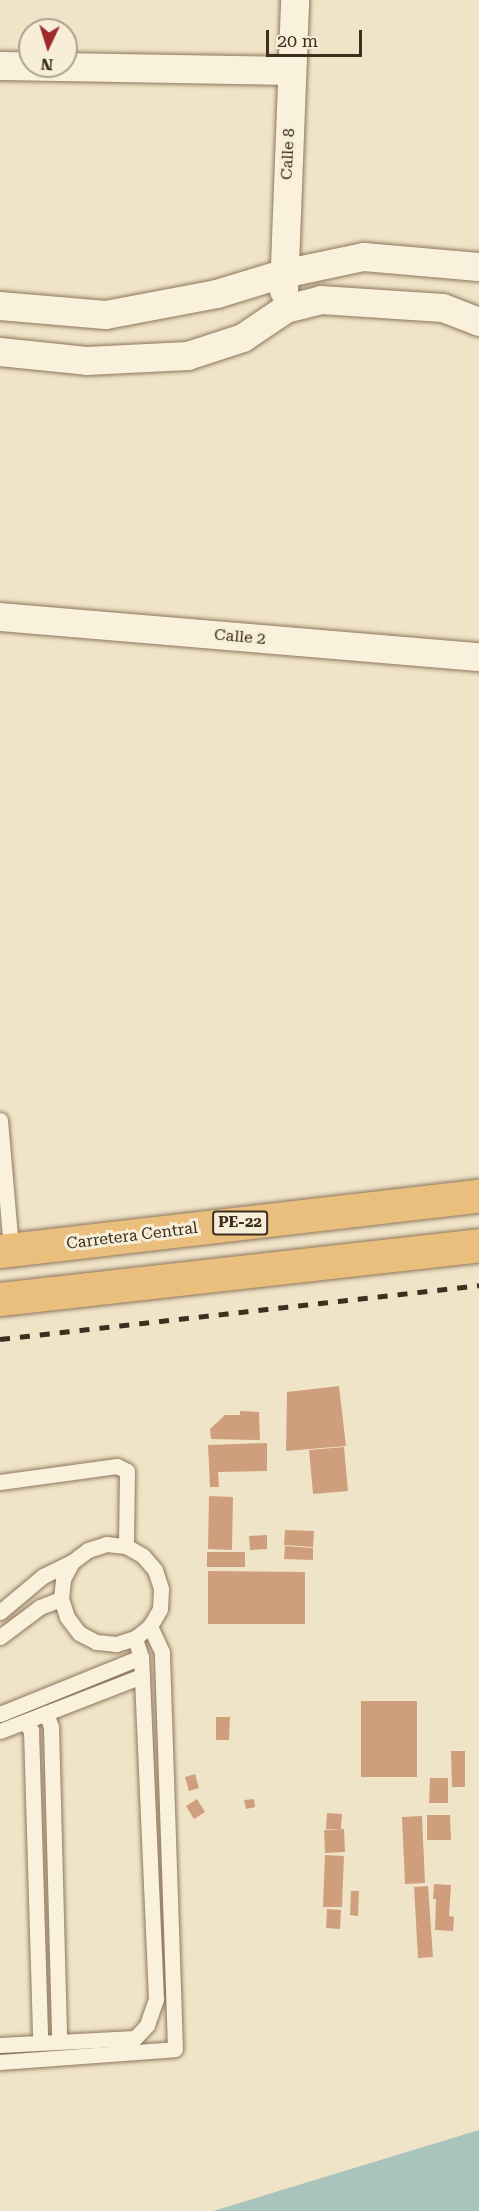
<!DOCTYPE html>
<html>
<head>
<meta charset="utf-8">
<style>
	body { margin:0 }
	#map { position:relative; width:479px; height:2211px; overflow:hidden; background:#f0e4c8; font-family:"Roboto Serif",serif }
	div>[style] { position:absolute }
	.water>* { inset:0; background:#a9c4bc }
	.building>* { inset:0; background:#cf9f7d }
	.roads { filter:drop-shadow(0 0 2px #8d765c) drop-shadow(0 0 2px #8d765c) }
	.service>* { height:15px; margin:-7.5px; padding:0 7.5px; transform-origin:7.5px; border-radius:7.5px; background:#faf1dc }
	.minor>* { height:28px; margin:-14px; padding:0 14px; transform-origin:14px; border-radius:14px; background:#faf1dc }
	.trunk>* { height:33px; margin:-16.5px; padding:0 16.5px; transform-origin:16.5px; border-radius:16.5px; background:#eabe7c }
	.rail>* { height:4.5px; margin-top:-2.25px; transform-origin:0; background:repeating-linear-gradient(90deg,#3d2e20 0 10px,transparent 0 20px) }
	span { translate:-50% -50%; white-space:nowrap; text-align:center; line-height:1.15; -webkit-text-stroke:6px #f7eed8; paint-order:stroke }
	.shield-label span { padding:2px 4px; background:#f7eed8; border:2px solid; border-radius:4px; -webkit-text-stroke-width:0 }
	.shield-label { font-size:15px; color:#3d2e20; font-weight:700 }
	.street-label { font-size:16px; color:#3d2e20 }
	.north { position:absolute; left:18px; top:18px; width:60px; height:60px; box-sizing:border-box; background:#f7eed8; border:2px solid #ada18e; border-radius:50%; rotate:184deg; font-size:16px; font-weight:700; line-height:24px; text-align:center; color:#3d2e20 }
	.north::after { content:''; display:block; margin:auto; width:21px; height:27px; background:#9e2a2b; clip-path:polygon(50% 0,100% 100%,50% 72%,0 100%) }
	.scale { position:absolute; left:266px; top:30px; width:96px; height:27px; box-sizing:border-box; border:3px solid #3d2e20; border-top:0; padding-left:8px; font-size:18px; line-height:21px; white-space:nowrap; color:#3d2e20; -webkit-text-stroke:4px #f7eed8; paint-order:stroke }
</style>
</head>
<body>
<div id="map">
	<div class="water">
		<div style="clip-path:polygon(479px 2130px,479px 2211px,213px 2211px)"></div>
	</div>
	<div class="building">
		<div style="clip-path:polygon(339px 1386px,346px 1446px,286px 1451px,287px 1392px)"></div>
		<div style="clip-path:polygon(240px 1411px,259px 1412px,260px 1440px,211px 1439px,210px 1429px,225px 1415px,240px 1415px)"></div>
		<div style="clip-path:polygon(267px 1443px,267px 1471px,218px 1472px,219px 1487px,210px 1487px,208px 1445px)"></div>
		<div style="clip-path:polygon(344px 1447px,348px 1491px,313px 1494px,309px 1450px)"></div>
		<div style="clip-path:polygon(209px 1496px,233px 1497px,232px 1550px,208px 1549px)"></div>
		<div style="clip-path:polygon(285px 1530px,314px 1531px,313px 1547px,284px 1545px)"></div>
		<div style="clip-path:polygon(267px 1535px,267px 1549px,250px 1550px,249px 1536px)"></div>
		<div style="clip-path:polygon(285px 1546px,313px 1548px,313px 1560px,284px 1559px)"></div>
		<div style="clip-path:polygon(207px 1552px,245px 1552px,245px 1567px,207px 1567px)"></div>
		<div style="clip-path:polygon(208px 1571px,305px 1572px,305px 1624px,208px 1624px)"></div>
		<div style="clip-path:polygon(361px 1701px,417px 1701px,417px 1777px,361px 1777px)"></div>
		<div style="clip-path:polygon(216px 1717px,230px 1717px,229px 1740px,216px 1740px)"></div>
		<div style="clip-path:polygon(451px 1751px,465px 1751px,465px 1787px,452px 1787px)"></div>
		<div style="clip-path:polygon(195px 1774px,199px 1788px,189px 1791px,185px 1777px)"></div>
		<div style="clip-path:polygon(430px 1778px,448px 1778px,448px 1803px,429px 1803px)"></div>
		<div style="clip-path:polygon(197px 1799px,205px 1812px,194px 1819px,186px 1806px)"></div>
		<div style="clip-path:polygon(254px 1799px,255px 1807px,246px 1809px,244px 1800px)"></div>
		<div style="clip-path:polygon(327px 1813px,342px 1814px,341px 1829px,326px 1829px)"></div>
		<div style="clip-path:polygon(427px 1815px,450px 1815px,451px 1840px,427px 1840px)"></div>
		<div style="clip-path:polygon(422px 1816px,425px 1883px,405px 1884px,402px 1817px)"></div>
		<div style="clip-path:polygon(344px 1829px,345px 1852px,325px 1853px,324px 1830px)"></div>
		<div style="clip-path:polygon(325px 1855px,344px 1856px,342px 1907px,323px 1907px)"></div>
		<div style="clip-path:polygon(434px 1884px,451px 1885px,449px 1916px,454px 1917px,453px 1931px,435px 1930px,436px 1899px,433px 1899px)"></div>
		<div style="clip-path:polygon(428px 1886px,433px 1957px,418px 1958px,414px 1887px)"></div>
		<div style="clip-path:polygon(351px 1891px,359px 1891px,358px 1916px,350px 1915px)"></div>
		<div style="clip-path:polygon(327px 1909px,341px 1910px,340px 1929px,326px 1928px)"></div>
	</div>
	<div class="roads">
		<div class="service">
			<div style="left:0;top:1120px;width:129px;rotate:85.1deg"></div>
			<div style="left:0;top:1482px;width:118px;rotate:-7.8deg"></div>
			<div style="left:117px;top:1466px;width:11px;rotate:27deg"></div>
			<div style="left:127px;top:1471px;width:75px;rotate:90.8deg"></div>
			<div style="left:0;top:1612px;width:56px;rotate:-39.9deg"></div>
			<div style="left:43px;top:1576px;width:32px;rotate:-26deg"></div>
			<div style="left:72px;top:1562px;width:20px;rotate:-37deg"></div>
			<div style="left:88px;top:1550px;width:19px;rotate:-18deg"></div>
			<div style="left:106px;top:1544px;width:20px;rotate:6deg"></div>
			<div style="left:126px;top:1546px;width:20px;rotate:30deg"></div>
			<div style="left:143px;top:1556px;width:18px;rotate:49deg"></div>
			<div style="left:155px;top:1570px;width:20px;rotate:72deg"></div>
			<div style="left:161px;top:1589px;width:20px;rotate:93deg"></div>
			<div style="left:160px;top:1609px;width:20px;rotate:120deg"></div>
			<div style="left:150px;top:1626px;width:19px;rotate:141deg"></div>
			<div style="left:135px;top:1638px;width:20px;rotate:162deg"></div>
			<div style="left:116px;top:1644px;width:20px;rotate:-174deg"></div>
			<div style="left:96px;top:1642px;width:19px;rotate:-152deg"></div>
			<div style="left:79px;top:1633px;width:20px;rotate:-127deg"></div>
			<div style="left:67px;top:1617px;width:19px;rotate:-108deg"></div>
			<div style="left:61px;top:1599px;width:20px;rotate:-84deg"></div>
			<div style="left:63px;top:1579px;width:19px;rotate:-62deg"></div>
			<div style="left:0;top:1637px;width:50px;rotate:-36.9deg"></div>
			<div style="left:40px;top:1607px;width:22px;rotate:-21deg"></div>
			<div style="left:46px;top:1713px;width:15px;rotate:70deg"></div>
			<div style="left:51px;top:1727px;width:313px;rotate:88.5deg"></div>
			<div style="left:0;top:1714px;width:152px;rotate:-22deg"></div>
			<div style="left:24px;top:1722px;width:11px;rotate:49deg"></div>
			<div style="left:31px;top:1730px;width:312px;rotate:88.3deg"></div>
			<div style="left:0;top:1731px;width:152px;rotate:-21.2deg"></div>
			<div style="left:0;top:2045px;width:135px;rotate:-3deg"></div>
			<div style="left:135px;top:2038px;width:18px;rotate:-47deg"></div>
			<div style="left:147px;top:2025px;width:28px;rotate:-71deg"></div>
			<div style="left:156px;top:1999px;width:342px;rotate:-92.5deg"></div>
			<div style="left:141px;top:1657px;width:20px;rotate:-108deg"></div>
			<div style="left:0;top:2062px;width:175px;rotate:-4.2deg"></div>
			<div style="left:175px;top:2049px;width:397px;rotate:-91.9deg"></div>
			<div style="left:162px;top:1652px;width:29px;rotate:-115deg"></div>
		</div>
		<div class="minor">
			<div style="left:0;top:66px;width:292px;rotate:1deg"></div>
			<div style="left:284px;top:291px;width:291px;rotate:-87.8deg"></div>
			<div style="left:0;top:306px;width:106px;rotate:4.9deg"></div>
			<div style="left:106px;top:315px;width:113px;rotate:-10.7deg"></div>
			<div style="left:217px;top:294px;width:69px;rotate:-16.9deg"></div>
			<div style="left:283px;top:274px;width:83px;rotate:-11.9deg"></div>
			<div style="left:364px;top:257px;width:115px;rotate:5deg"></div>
			<div style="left:0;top:352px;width:87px;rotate:5.9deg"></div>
			<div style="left:87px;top:361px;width:101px;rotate:-2.8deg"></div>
			<div style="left:188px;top:356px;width:58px;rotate:-18.1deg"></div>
			<div style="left:243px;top:338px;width:52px;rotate:-34deg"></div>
			<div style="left:286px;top:309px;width:36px;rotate:-14deg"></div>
			<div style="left:321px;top:300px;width:122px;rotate:3.8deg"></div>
			<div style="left:443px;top:308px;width:39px;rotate:21deg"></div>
			<div style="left:0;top:617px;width:481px;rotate:4.8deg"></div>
		</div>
		<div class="trunk">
			<div style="left:0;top:1251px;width:482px;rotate:-6.6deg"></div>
			<div style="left:0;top:1299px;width:482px;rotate:-6.4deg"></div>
		</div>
	</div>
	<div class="rail">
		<div style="left:0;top:1339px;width:482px;rotate:-6.4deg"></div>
	</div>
	<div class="shield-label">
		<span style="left:240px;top:1223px">PE-22</span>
	</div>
	<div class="street-label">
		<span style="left:288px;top:154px;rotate:-87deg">Calle 8</span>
		<span style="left:240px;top:637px;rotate:5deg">Calle 2</span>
		<span style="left:132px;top:1236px;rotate:-7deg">Carretera Central</span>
	</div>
	<div class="north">N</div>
	<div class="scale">20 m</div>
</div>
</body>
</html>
